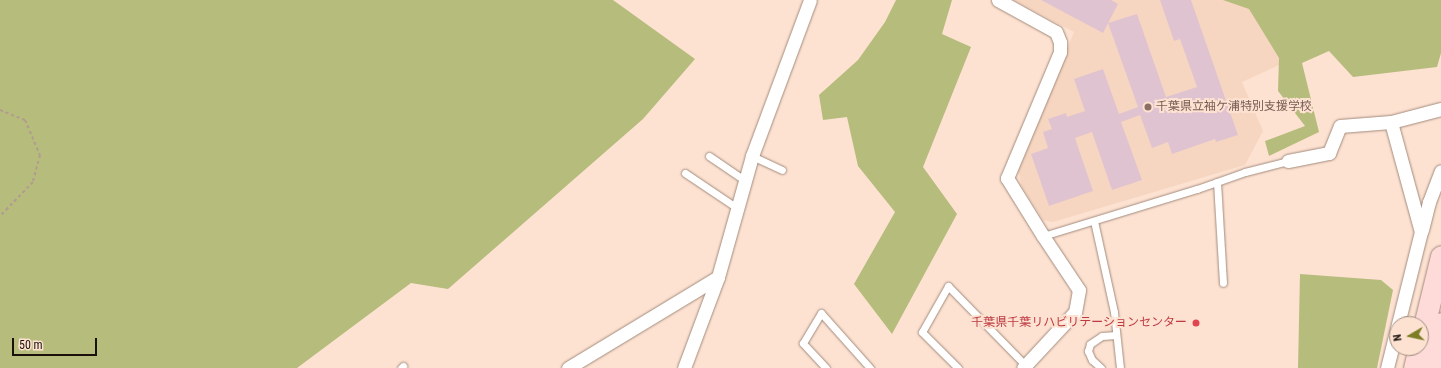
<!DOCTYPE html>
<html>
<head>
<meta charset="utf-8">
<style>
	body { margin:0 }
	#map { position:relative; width:1441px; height:368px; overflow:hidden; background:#fde2d2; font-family:"Roboto Condensed","Noto Sans JP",sans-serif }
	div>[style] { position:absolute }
	.built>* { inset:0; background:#f7d6c1 }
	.green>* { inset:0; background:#b6bc7b }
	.building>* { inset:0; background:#e0c3d0 }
	.path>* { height:2px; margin-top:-1px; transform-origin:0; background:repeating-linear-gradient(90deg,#b19c8f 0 3px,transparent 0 6px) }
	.roads { filter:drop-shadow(0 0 1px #a38b7c) drop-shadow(0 0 1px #a38b7c) }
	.service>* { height:7px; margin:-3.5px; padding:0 3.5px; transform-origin:3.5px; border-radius:3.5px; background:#fff }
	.minor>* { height:13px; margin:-6.5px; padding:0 6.5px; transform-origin:6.5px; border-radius:6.5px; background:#fff }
	.primary>* { height:21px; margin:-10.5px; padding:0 10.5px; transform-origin:10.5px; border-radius:10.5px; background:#fedad8 }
	.dots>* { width:11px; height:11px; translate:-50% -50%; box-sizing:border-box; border:2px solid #fde2d2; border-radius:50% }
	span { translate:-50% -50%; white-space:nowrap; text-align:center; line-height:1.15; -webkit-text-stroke:4px #fde2d2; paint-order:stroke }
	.education-label { font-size:12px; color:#785e54 }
	.left { translate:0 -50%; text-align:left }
	.health-label { font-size:12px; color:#be3a42 }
	.right { translate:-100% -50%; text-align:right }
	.north { position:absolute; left:1389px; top:316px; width:40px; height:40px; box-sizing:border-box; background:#fde2d2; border:1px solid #a28e82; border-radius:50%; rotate:261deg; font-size:11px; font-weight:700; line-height:16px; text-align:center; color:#1a110b }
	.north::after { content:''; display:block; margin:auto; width:14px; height:18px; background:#7d7d25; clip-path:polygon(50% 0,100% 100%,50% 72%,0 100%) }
	.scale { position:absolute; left:12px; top:338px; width:85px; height:18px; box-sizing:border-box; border:2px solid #1a110b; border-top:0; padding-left:5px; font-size:12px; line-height:14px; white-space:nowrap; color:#1a110b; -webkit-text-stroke:3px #fde2d2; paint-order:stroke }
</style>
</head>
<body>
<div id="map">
	<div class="built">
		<div style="clip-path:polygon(1014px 0,1234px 0,1265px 16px,1290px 60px,1242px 82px,1263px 131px,1245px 165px,1053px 222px,1043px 220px,1021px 185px,1018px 168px,1074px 32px)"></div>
	</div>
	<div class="green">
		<div style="clip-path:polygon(0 0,613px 0,695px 59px,643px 119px,448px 289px,411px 283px,297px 368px,0 368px)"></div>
		<div style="clip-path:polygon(896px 0,952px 0,942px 34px,971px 47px,923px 167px,957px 214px,892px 334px,854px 284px,895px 212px,858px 166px,847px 117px,823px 120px,819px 95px,858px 60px,885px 22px)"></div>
		<div style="clip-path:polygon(1223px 0,1441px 0,1441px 53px,1437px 67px,1353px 77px,1329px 51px,1302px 63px,1319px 132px,1269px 156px,1265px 141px,1305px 126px,1278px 91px,1279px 58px,1249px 9px)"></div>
		<div style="clip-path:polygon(1300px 274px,1381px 280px,1393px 290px,1377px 368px,1298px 368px)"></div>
	</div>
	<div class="building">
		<div style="clip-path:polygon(1041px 0,1111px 0,1118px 4px,1103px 33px)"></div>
		<div style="clip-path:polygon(1160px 0,1191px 0,1238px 135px,1216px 142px,1215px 139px,1172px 154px,1168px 142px,1152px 148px,1140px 115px,1121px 122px,1142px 180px,1112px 190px,1092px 132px,1075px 138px,1093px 191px,1049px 206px,1031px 154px,1048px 148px,1043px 132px,1052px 129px,1048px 119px,1066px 113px,1067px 117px,1085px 111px,1074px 79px,1103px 69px,1119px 114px,1138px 107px,1108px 23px,1137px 14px,1166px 97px,1197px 87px,1180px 39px,1174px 41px)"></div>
	</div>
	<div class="path">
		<div style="left:0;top:110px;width:27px;rotate:22deg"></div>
		<div style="left:25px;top:120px;width:38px;rotate:67deg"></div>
		<div style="left:40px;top:155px;width:28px;rotate:105deg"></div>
		<div style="left:33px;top:182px;width:47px;rotate:134.1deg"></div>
	</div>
	<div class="roads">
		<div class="service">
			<div style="left:709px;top:156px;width:42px;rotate:34.4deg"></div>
			<div style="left:752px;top:156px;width:33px;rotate:25deg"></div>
			<div style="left:685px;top:173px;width:63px;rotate:33.9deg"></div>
			<div style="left:1217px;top:182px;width:101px;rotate:86.6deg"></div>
			<div style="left:1094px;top:221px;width:93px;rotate:77.6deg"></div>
			<div style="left:1114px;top:312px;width:56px;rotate:83.9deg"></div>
			<div style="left:1043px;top:236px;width:161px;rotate:-17deg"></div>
			<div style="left:1197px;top:189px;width:51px;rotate:-19.5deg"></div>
			<div style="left:1245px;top:172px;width:44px;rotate:-14.3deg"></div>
			<div style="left:401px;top:368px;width:3px;rotate:-45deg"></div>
			<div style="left:826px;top:368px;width:34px;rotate:-133deg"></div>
			<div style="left:803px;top:343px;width:35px;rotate:-59deg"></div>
			<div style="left:821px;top:313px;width:74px;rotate:48.3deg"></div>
			<div style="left:958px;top:368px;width:51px;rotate:-135deg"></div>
			<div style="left:922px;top:332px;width:53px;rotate:-60.5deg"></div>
			<div style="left:948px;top:286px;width:112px;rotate:45.7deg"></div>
			<div style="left:1101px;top:368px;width:12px;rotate:-138deg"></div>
			<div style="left:1092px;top:360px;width:10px;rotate:-114deg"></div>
			<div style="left:1088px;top:351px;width:7px;rotate:-74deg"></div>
			<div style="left:1090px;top:344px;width:14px;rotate:-34deg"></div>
			<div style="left:1102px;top:336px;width:14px;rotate:-4deg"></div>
		</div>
		<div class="minor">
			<div style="left:998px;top:0;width:66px;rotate:28.9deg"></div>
			<div style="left:1056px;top:32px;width:11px;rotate:68deg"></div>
			<div style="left:1060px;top:42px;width:10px;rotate:90deg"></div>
			<div style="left:1060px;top:52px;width:137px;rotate:112.8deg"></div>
			<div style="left:1007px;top:178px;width:68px;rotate:58.2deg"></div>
			<div style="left:1043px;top:236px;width:65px;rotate:56.3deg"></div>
			<div style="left:1079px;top:290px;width:22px;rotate:100deg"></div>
			<div style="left:1075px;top:312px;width:76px;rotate:132.9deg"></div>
			<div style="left:1288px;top:161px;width:42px;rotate:-11deg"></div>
			<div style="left:1329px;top:153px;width:29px;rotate:-68deg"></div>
			<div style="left:1340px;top:126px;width:51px;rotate:-4.5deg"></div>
			<div style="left:1391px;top:122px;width:52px;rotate:-14.6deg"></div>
			<div style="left:1422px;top:230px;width:29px;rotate:-76deg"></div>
			<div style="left:1429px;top:202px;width:33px;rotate:-69deg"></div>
			<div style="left:568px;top:368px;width:175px;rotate:-31.2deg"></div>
			<div style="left:684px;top:368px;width:97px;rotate:-69.5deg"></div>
			<div style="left:718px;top:277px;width:126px;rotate:-74.3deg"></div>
			<div style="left:752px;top:156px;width:166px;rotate:-69.6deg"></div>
			<div style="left:1387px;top:368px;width:140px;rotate:-76deg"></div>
			<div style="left:1421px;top:232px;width:114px;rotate:-105.3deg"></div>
		</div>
		<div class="primary">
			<div style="left:1421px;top:338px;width:84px;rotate:-76.3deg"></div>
			<div style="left:1414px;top:368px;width:21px;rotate:-76deg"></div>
			<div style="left:1430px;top:368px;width:46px;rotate:-76.3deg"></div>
		</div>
	</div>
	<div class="dots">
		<div style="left:1148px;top:107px;background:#8d6e63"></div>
		<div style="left:1196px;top:323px;background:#e0444e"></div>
	</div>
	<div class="education-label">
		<span class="left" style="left:1156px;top:107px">千葉県立袖ケ浦特別支援学校</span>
	</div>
	<div class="health-label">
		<span class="right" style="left:1187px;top:323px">千葉県千葉リハビリテーションセンター</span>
	</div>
	<div class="north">N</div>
	<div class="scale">50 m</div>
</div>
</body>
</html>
